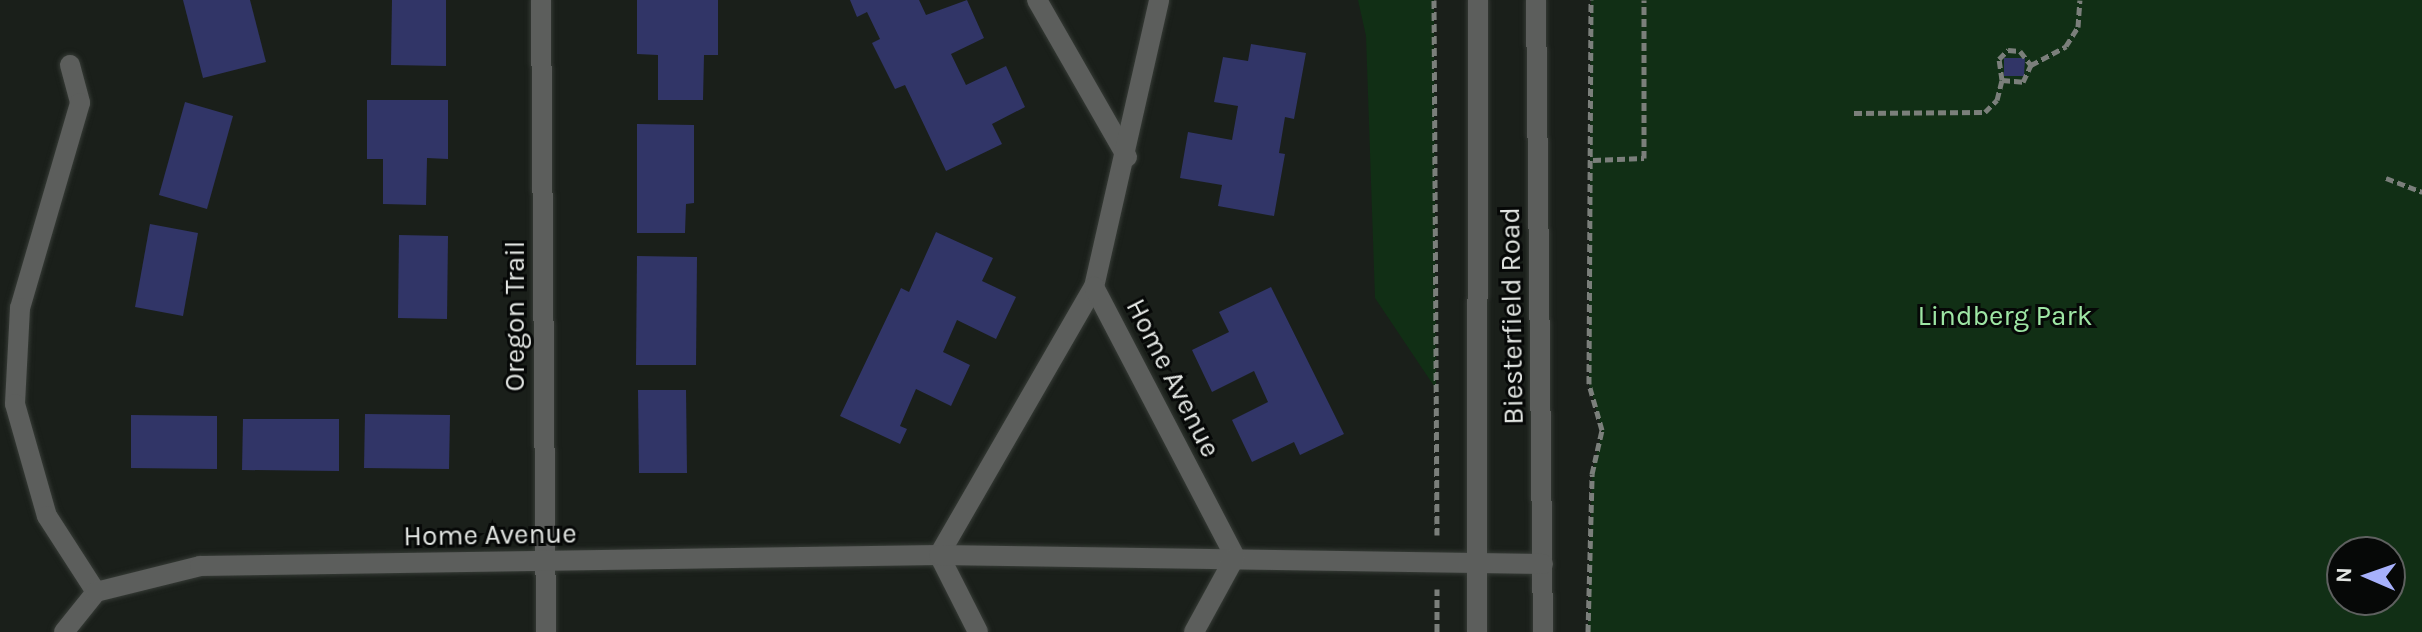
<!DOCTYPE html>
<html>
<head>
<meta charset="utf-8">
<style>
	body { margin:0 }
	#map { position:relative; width:2422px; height:632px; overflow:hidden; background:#1a1f1a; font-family:Karla,sans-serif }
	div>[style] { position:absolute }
	.green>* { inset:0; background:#112f15 }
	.building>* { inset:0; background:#313567 }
	.path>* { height:5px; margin-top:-2.5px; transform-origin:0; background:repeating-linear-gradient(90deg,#7b7f7b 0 8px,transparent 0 12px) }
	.roads { filter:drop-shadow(0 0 2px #363b36) drop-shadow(0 0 2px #363b36) }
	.minor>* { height:20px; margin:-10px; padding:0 10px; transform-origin:10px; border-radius:10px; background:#5c5e5c }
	span { translate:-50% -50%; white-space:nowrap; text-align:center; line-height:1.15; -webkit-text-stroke:6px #060807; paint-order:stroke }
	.street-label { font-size:28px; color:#e2e5e2 }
	.park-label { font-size:28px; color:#9ee6a4 }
	.north { position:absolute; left:2326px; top:536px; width:80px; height:80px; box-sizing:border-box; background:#060807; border:2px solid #5e605f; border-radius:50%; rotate:272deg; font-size:22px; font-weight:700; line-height:32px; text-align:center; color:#e2e5e2 }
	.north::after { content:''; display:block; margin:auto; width:28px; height:36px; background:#a7b1fc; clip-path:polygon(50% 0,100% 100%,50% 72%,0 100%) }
</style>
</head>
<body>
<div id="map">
	<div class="green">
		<div style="clip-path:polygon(1358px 0,1434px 0,1436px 389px,1375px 298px,1366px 36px)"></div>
		<div style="clip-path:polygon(evenodd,1591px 0,2422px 0,2422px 632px,1588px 632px,1592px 474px,1602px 430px,1589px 384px,1591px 0,2342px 552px,2390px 552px,2390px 600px,2342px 600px,2342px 552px)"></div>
	</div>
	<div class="building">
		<div style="clip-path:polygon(183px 0,250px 0,266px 62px,203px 78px)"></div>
		<div style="clip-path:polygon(392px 0,446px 0,446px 66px,391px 65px)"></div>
		<div style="clip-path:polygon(637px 0,718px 0,718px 55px,704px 55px,703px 100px,658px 100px,658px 55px,637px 54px)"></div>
		<div style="clip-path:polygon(850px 0,919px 0,926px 15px,967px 0,984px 38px,951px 54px,966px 85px,1006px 66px,1025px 107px,992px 124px,1002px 144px,946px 171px,905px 85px,895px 89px,872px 43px,880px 39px,867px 12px,857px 17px)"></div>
		<div style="clip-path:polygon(1251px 44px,1306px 53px,1294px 119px,1285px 117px,1279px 153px,1285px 154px,1274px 216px,1218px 206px,1222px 185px,1180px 178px,1188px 132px,1232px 140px,1238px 106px,1214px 102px,1223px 57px,1248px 61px)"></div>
		<div style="clip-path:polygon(2004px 58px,2025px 58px,2024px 76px,2004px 76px)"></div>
		<div style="clip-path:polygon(367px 100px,448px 100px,448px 159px,427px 158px,426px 205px,383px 204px,383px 159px,367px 159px)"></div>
		<div style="clip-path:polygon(185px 102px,233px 116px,207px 209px,159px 195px)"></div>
		<div style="clip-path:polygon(637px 124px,694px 125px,694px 203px,686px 204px,685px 233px,637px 233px)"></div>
		<div style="clip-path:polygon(150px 224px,198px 233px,183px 316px,135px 307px)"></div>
		<div style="clip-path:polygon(936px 232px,993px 258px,982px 281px,1016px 297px,996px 339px,957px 320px,943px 352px,970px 365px,951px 406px,916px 389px,900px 426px,907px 429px,900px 444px,840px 416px,901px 288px,909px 292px)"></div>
		<div style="clip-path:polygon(399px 235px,448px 236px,447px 319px,398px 318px)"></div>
		<div style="clip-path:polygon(637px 256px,697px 257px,696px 365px,636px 365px)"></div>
		<div style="clip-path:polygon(1271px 287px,1344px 434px,1300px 455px,1294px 442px,1252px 462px,1232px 420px,1268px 402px,1254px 371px,1212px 392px,1192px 350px,1229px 332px,1219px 312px)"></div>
		<div style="clip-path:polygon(638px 390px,686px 390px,687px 473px,639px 473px)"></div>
		<div style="clip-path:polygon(365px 414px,450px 415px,449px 469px,364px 468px)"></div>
		<div style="clip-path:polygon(131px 415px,217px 416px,217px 469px,131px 468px)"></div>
		<div style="clip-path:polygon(243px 419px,339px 419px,339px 471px,242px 470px)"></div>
	</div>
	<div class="path">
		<div style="left:1434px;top:0;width:535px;rotate:89.68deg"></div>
		<div style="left:2002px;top:80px;width:21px;rotate:5deg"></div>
		<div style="left:2023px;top:82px;width:19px;rotate:-65deg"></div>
		<div style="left:1854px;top:113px;width:131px;rotate:-0.4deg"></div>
		<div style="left:1985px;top:112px;width:17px;rotate:-45deg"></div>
		<div style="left:1997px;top:100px;width:21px;rotate:-76deg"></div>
		<div style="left:2002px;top:80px;width:21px;rotate:-98deg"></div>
		<div style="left:1999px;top:59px;width:13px;rotate:-45deg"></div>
		<div style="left:2008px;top:50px;width:12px;rotate:5deg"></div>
		<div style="left:2020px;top:51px;width:18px;rotate:52deg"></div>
		<div style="left:2031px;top:65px;width:40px;rotate:-28deg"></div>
		<div style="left:2066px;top:46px;width:22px;rotate:-58deg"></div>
		<div style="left:2078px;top:27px;width:27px;rotate:-86deg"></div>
		<div style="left:1593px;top:160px;width:51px;rotate:-2.2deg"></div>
		<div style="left:1644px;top:158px;width:158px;rotate:-90deg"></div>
		<div style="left:2386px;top:178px;width:39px;rotate:21deg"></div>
		<div style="left:1437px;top:632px;width:43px;rotate:-90deg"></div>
		<div style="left:1588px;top:632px;width:158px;rotate:-88.5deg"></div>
		<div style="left:1592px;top:474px;width:45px;rotate:-77.2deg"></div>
		<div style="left:1602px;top:430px;width:48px;rotate:-105.8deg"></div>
		<div style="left:1589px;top:384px;width:384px;rotate:-89.7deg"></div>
	</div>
	<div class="roads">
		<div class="minor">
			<div style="left:541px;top:0;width:632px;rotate:89.55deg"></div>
			<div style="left:1037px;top:0;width:181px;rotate:60.2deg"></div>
			<div style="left:1536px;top:0;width:632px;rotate:89.37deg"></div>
			<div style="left:70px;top:65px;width:39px;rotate:75deg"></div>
			<div style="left:80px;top:103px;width:214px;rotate:106.3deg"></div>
			<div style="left:20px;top:308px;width:96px;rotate:93deg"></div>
			<div style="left:15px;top:404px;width:116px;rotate:74.1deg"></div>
			<div style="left:47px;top:516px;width:90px;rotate:57.2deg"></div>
			<div style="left:1094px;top:287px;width:294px;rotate:-77.2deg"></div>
			<div style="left:939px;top:555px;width:310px;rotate:-60deg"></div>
			<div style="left:1094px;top:287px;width:305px;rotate:62.4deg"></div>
			<div style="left:939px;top:555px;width:86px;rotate:63.1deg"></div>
			<div style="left:64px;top:632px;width:51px;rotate:-51.3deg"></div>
			<div style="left:96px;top:592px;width:107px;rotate:-14deg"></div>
			<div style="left:200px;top:566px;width:739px;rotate:-0.85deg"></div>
			<div style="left:939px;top:555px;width:604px;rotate:0.85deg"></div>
			<div style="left:1194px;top:632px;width:85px;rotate:-61.3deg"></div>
			<div style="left:1477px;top:632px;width:632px;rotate:-89.91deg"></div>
		</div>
	</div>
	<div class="street-label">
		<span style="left:515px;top:316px;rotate:-90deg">Oregon Trail</span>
		<span style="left:1512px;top:316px;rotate:-91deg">Biesterfield Road</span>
		<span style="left:1173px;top:378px;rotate:63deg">Home Avenue</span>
		<span style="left:490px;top:535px;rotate:-1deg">Home Avenue</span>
	</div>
	<div class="park-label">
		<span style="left:2005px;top:316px">Lindberg Park</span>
	</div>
	<div class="north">N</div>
</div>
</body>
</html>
